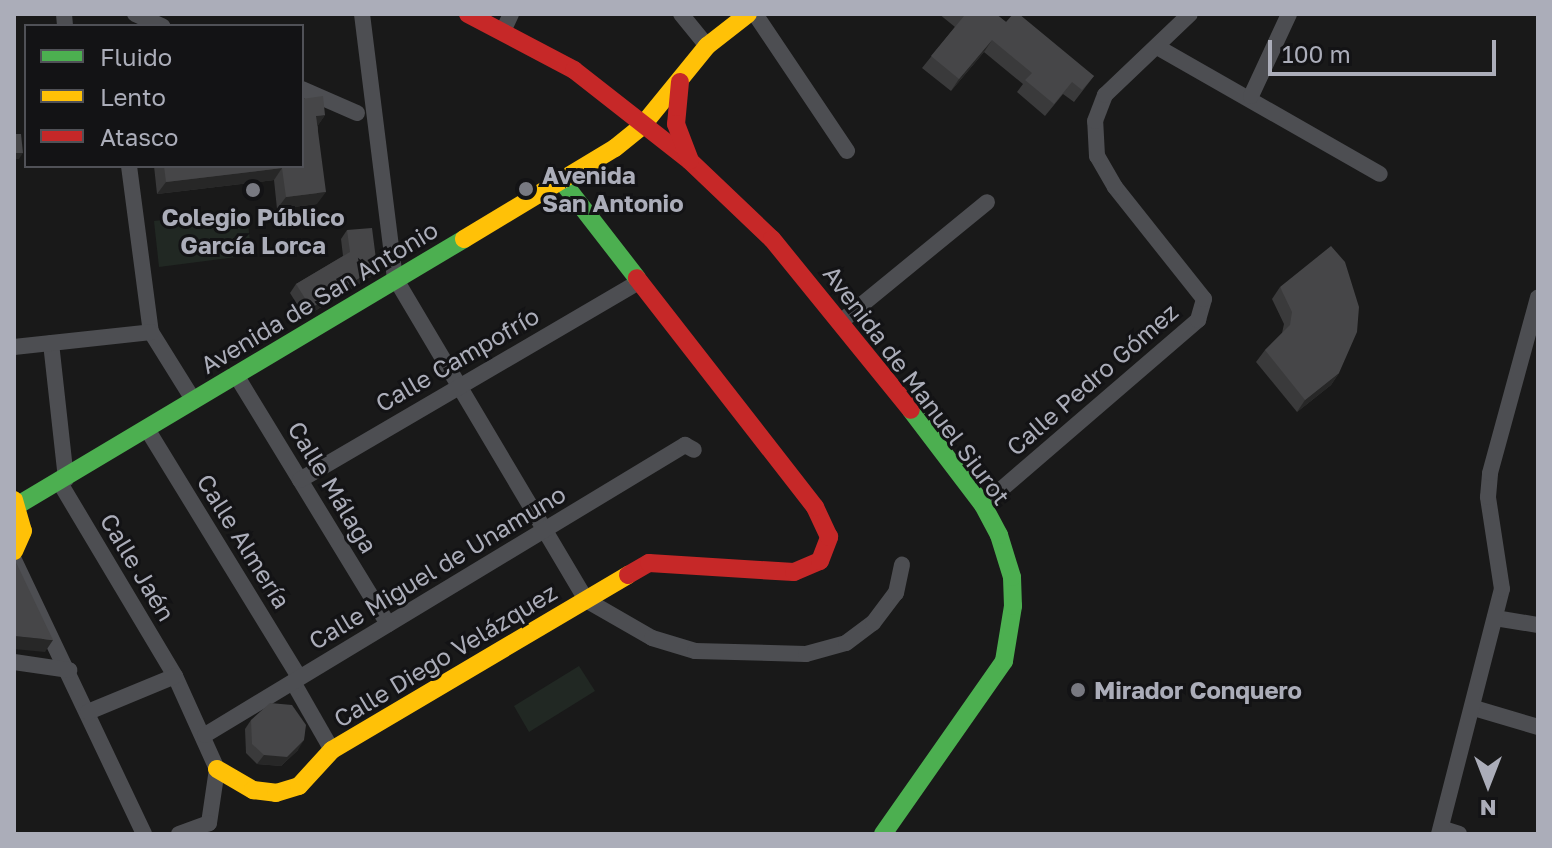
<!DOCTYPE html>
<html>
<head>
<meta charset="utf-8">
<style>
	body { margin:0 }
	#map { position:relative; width:1552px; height:848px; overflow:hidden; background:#191919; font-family:"Golos Text",sans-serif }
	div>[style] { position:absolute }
	.green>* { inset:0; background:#212823 }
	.street>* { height:16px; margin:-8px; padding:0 8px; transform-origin:8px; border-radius:8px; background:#4d4e52 }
	.fast>* { height:18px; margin:-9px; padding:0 9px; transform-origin:9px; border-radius:9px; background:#4caf50 }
	.slow>* { height:18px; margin:-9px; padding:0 9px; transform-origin:9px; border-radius:9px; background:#ffc107 }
	.jam>* { height:18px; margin:-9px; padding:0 9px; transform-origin:9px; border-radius:9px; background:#c62828 }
	.wall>* { inset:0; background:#3a3a3b }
	.shaded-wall>* { inset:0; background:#272727 }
	.building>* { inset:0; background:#464648 }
	.dots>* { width:22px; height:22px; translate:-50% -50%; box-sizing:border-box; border:4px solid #131315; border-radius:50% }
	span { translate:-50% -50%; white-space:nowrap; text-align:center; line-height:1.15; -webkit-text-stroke:6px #131315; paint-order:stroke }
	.poi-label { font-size:24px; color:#abadb9; font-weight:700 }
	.left { translate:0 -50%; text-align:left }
	.street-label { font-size:24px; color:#abadb9 }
	.frame { position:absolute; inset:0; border:16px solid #abadb9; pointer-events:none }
	.legend { position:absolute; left:24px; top:24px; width:280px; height:144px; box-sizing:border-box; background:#131315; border:2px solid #505157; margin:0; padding:10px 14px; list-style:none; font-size:24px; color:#abadb9 }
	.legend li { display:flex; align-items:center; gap:16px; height:40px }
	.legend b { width:40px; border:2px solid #505157 }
	.north { position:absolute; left:1448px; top:744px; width:80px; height:80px; -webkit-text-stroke:6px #131315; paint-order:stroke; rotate:180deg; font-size:22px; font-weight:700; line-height:32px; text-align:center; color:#abadb9 }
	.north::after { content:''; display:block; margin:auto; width:28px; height:36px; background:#abadb9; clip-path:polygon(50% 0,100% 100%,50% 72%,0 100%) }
	.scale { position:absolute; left:1268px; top:40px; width:228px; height:36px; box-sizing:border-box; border:4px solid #abadb9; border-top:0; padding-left:10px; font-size:24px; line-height:28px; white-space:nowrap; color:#abadb9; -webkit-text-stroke:6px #131315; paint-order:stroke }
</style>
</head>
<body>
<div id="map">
	<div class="green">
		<div style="clip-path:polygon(246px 210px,252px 255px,159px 267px,154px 221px)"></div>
		<div style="clip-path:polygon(579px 666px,595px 691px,529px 732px,514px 706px)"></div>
	</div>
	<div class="street">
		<div style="left:64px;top:14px;width:12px;rotate:85deg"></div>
		<div style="left:135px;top:14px;width:30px;rotate:24deg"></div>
		<div style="left:362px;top:14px;width:266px;rotate:82.9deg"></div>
		<div style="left:395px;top:278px;width:374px;rotate:59.3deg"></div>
		<div style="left:586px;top:600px;width:76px;rotate:29.9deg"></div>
		<div style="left:652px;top:638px;width:45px;rotate:16.8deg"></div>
		<div style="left:695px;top:651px;width:111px;rotate:1.5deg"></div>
		<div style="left:806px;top:654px;width:41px;rotate:-15.4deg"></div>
		<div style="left:846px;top:643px;width:34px;rotate:-37deg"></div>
		<div style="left:873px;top:623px;width:38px;rotate:-53deg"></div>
		<div style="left:896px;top:593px;width:29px;rotate:-78deg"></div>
		<div style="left:681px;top:14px;width:41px;rotate:50.9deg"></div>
		<div style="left:755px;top:14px;width:165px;rotate:56.1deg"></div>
		<div style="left:504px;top:29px;width:17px;rotate:-65deg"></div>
		<div style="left:1159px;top:48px;width:254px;rotate:29.7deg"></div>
		<div style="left:302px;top:89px;width:60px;rotate:23.6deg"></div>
		<div style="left:1251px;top:96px;width:90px;rotate:-65.1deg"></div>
		<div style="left:129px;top:166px;width:167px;rotate:82.5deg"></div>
		<div style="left:151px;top:332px;width:81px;rotate:58.1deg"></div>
		<div style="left:843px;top:320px;width:186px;rotate:-39.3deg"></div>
		<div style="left:51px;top:343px;width:137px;rotate:83.7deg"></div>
		<div style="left:14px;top:347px;width:138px;rotate:-6.2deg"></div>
		<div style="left:236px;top:375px;width:292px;rotate:58.6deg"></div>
		<div style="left:147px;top:429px;width:291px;rotate:58.5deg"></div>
		<div style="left:300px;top:480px;width:394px;rotate:-30.3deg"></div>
		<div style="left:60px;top:483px;width:225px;rotate:59.2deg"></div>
		<div style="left:175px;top:676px;width:102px;rotate:65.7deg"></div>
		<div style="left:217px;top:769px;width:55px;rotate:98.4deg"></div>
		<div style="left:209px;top:823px;width:32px;rotate:160deg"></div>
		<div style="left:983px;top:505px;width:284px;rotate:-40.7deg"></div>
		<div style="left:1198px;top:320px;width:22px;rotate:-74deg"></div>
		<div style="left:1204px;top:299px;width:143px;rotate:-128.5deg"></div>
		<div style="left:1115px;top:187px;width:36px;rotate:-120deg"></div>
		<div style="left:1097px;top:156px;width:35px;rotate:-93deg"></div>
		<div style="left:1095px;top:121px;width:28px;rotate:-69deg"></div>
		<div style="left:1105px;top:95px;width:117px;rotate:-43.6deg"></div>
		<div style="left:14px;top:560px;width:303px;rotate:64.6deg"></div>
		<div style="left:1495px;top:618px;width:44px;rotate:9.2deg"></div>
		<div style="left:14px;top:662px;width:56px;rotate:8.3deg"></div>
		<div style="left:293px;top:682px;width:78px;rotate:60.2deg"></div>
		<div style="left:1474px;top:708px;width:67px;rotate:16.5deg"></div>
		<div style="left:88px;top:712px;width:94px;rotate:-22.5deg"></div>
		<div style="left:205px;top:735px;width:561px;rotate:-31.14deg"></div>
		<div style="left:685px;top:445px;width:10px;rotate:29deg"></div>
		<div style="left:1441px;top:828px;width:19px;rotate:18deg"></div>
		<div style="left:1439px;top:834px;width:253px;rotate:-75.6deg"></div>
		<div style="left:1502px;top:589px;width:93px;rotate:-98.7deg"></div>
		<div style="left:1488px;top:497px;width:24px;rotate:-85deg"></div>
		<div style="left:1490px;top:473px;width:182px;rotate:-74.7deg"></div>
	</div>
	<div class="fast">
		<div style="left:561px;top:180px;width:124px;rotate:52.2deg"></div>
		<div style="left:18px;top:505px;width:519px;rotate:-30.81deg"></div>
		<div style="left:883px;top:834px;width:211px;rotate:-55deg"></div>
		<div style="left:1004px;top:661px;width:56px;rotate:-80.7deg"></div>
		<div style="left:1013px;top:606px;width:29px;rotate:-92deg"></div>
		<div style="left:1012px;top:577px;width:44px;rotate:-107.2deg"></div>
		<div style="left:999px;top:535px;width:34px;rotate:-118deg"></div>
		<div style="left:983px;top:505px;width:119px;rotate:-127.2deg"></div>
	</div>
	<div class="slow">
		<div style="left:464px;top:239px;width:176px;rotate:-31.1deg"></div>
		<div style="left:615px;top:148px;width:35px;rotate:-39deg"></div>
		<div style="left:642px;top:126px;width:103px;rotate:-50.9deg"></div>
		<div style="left:707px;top:46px;width:52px;rotate:-38deg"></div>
		<div style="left:14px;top:500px;width:32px;rotate:74deg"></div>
		<div style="left:23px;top:531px;width:22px;rotate:114deg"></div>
		<div style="left:217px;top:769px;width:42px;rotate:30.3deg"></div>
		<div style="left:253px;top:790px;width:23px;rotate:7deg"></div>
		<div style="left:276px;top:793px;width:24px;rotate:-17deg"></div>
		<div style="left:299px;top:786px;width:49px;rotate:-47.5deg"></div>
		<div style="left:332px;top:750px;width:344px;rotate:-30.6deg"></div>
	</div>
	<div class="jam">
		<div style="left:468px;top:14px;width:120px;rotate:27.8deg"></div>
		<div style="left:574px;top:70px;width:147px;rotate:38.1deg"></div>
		<div style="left:690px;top:161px;width:113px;rotate:43.6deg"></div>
		<div style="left:772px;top:239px;width:220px;rotate:50.9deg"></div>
		<div style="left:680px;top:82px;width:42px;rotate:95.4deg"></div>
		<div style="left:676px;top:124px;width:39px;rotate:69deg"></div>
		<div style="left:628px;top:575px;width:24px;rotate:-30deg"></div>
		<div style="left:649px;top:563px;width:145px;rotate:3.6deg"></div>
		<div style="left:794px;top:572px;width:28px;rotate:-23deg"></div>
		<div style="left:820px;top:561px;width:26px;rotate:-69deg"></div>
		<div style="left:829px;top:537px;width:33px;rotate:-115deg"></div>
		<div style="left:815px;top:507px;width:290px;rotate:-127.9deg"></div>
	</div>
	<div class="wall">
		<div style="clip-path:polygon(939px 14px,996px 14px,1006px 22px,1094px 76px,1074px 102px,1063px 94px,1045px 116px,1017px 92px,1023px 84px,984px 52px,951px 91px,922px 68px,955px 27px)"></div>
		<div style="clip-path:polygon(302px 99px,325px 115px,318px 125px,317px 204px,277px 209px,274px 180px,157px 194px,154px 166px,302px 166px)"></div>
		<div style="clip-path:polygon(347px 230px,377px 267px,370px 277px,305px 317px,290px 293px,296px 284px,343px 256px,341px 239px)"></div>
		<div style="clip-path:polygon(1280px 287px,1339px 373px,1331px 385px,1297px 412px,1256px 362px,1265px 350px,1282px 333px,1284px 324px,1272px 299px)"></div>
		<div style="clip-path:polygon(251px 720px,298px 750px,281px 766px,257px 764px,246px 753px,245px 729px)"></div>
	</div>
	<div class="shaded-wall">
		<div style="clip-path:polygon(992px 40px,984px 52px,951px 91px,959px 79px)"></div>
		<div style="clip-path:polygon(325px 115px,317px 127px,316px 116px)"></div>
		<div style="clip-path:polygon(14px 153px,23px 153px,19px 159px,14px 159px)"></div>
		<div style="clip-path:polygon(282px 168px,274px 180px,157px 194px,166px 182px)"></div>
		<div style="clip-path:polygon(326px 192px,317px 204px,277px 209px,286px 197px)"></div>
		<div style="clip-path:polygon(377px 267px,370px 277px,305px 317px,311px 308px)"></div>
		<div style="clip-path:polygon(1339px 373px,1331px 385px,1297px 412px,1305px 400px)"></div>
		<div style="clip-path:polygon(14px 636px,53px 640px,45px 652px,14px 649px)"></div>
		<div style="clip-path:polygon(304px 740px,298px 750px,281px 766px,257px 764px,264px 755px)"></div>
	</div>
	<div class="building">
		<div style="clip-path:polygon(962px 14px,996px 14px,1006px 22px,1013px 14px,1019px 14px,1094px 76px,1082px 90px,1072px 82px,1054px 104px,1025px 80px,1032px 73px,992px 40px,959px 79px,931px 56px,964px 16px)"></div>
		<div style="clip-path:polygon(323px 96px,325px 115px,316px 116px,326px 192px,286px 197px,282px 168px,166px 182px,164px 166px,302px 166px,302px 99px)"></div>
		<div style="clip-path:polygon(14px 134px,21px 134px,23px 153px,14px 153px)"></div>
		<div style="clip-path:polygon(372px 228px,377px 267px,311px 308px,296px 284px,350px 252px,347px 230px)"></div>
		<div style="clip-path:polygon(1331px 246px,1345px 262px,1359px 307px,1357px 332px,1339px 373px,1305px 400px,1265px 350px,1290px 325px,1292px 312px,1280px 287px)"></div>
		<div style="clip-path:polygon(14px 558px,53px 640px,14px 636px)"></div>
		<div style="clip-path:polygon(270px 703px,292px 705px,306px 725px,304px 740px,287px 757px,264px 755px,252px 744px,251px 720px)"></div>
	</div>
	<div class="dots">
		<div style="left:526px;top:189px;background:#787981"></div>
		<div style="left:253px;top:190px;background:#787981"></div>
		<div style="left:1078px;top:690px;background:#787981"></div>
	</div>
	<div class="poi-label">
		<span class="left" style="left:542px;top:189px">Avenida<br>San Antonio</span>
		<span style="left:253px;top:231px">Colegio Público<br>García Lorca</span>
		<span class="left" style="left:1094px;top:690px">Mirador Conquero</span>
	</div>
	<div class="street-label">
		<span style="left:319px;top:297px;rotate:-31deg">Avenida de San Antonio</span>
		<span style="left:457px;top:359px;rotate:-30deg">Calle Campofrío</span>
		<span style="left:1092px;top:379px;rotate:-41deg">Calle Pedro Gómez</span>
		<span style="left:917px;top:385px;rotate:53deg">Avenida de Manuel Siurot</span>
		<span style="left:333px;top:487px;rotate:59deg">Calle Málaga</span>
		<span style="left:244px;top:541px;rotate:58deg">Calle Almería</span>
		<span style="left:138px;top:567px;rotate:59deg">Calle Jaén</span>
		<span style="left:437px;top:567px;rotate:-31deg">Calle Miguel de Unamuno</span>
		<span style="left:445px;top:655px;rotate:-31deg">Calle Diego Velázquez</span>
	</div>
	<div class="frame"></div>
	<ul class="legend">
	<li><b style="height:10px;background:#4caf50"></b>Fluido</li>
	<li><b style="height:10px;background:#ffc107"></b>Lento</li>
	<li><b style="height:10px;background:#c62828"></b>Atasco</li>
	</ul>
	<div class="north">N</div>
	<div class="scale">100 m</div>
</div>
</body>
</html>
